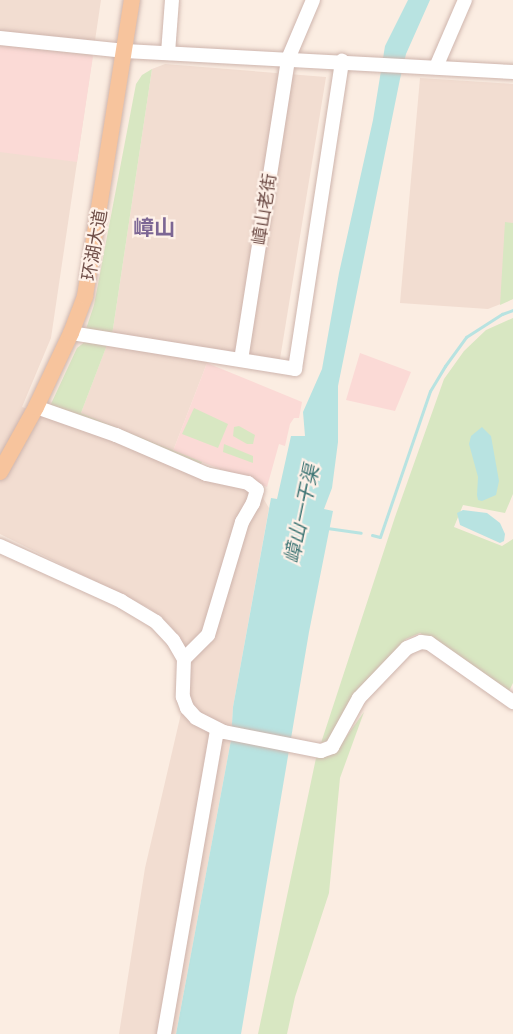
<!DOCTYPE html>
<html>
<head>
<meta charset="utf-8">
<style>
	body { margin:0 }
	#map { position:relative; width:513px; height:1034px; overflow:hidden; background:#fbede2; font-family:"Exo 2","Noto Sans SC",sans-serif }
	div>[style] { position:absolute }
	.residential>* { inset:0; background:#f2ddd1 }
	.commercial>* { inset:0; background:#fbdad6 }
	.green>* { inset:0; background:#d8e7c2 }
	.water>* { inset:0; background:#b8e3e1 }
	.stream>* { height:3px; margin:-1.5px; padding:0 1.5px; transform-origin:1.5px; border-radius:1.5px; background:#b8e3e1 }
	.roads { filter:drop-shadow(0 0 2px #ceb5ad) drop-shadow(0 0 2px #ceb5ad) }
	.minor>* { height:14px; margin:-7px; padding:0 7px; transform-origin:7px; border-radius:7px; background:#fff }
	.major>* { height:16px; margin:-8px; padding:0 8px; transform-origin:8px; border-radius:8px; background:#f7c49d }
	span { translate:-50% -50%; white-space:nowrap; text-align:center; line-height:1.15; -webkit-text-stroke:4.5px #fef1e8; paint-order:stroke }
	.street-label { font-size:18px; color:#71504a }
	.water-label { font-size:20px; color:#3f7675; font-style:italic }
	.quarter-label { font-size:21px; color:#7c6694; font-weight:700 }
</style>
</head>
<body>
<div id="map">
	<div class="residential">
		<div style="clip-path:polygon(0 0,101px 0,51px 338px,22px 407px,105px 438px,195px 475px,241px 486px,263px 498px,269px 508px,233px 707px,231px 740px,176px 1034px,119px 1034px,145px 868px,190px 675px,182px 643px,170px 625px,149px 608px,0 534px)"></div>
		<div style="clip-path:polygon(165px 64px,326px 77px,280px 359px,205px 347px,207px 363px,173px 451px,81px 413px,113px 329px,152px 69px)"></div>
		<div style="clip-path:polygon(420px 78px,513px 84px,513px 299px,488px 309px,400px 303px)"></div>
	</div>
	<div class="commercial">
		<div style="clip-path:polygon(0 45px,93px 56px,77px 162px,0 152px)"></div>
		<div style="clip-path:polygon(360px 353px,411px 372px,395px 411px,346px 400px)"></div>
		<div style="clip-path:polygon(207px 363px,302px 402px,299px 418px,294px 418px,290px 424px,285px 446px,279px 444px,267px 487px,173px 451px)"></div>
	</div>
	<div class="green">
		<div style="clip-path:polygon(152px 69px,113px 329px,112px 333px,86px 329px,94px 305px,136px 84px,142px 75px)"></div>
		<div style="clip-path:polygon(505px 222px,513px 223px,513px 299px,500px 305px)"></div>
		<div style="clip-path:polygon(513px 318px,513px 494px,505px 513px,463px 505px,454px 527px,502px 546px,513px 539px,513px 683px,508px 693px,420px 633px,406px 639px,360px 688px,350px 700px,334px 734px,329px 740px,321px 743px,395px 517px,444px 379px,464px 351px,486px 330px)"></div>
		<div style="clip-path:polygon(86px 341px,107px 345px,81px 413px,202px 462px,199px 467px,50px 406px,77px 348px)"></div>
		<div style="clip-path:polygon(194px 408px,228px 424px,218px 448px,182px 434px)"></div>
		<div style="clip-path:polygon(239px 426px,255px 435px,253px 444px,247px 444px,233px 436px,234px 427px)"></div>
		<div style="clip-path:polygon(224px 444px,253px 456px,253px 463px,223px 452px)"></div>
		<div style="clip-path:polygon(364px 712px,340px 778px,329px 893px,295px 997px,287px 1034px,258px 1034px,316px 758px,336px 751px)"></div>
	</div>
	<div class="water">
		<div style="clip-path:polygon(408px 0,430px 0,406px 54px,400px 79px,338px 386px,338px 442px,332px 488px,324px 509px,333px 511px,309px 632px,241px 1034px,176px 1034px,231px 740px,233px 707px,271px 498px,277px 499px,291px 436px,305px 436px,303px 412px,322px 369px,339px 273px,373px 120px,385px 46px)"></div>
		<div style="clip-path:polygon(482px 427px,491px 436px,499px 481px,496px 495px,482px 501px,478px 500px,477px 495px,478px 477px,469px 444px,471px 436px)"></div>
		<div style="clip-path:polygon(463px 510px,487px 513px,500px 523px,505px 534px,504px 541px,500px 543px,460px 525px,457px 513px)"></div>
	</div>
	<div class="stream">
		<div style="left:327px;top:528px;width:34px;rotate:8deg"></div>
		<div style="left:372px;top:535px;width:8px;rotate:14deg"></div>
		<div style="left:380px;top:537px;width:154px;rotate:-71.1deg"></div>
		<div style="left:430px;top:391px;width:29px;rotate:-59deg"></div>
		<div style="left:445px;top:366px;width:36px;rotate:-54deg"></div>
		<div style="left:466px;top:337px;width:43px;rotate:-32.6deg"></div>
		<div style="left:502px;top:314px;width:12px;rotate:-20deg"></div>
	</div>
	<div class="roads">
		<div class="minor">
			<div style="left:0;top:38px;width:126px;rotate:5.9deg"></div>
			<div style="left:125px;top:51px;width:389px;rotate:3.1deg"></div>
			<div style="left:168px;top:53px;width:53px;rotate:-85.7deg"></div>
			<div style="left:436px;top:67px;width:73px;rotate:-66.6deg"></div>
			<div style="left:71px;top:333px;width:227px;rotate:9.1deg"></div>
			<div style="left:295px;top:369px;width:312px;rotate:-81.3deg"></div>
			<div style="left:241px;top:360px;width:305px;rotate:-81.1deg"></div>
			<div style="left:288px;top:59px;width:64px;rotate:-67deg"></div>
			<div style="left:36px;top:407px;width:85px;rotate:19.3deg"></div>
			<div style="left:116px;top:435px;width:98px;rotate:23.4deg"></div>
			<div style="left:206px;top:474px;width:43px;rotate:12.1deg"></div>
			<div style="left:248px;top:483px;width:11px;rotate:38deg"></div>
			<div style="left:257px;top:490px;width:14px;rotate:107deg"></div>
			<div style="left:253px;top:503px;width:22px;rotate:120deg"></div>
			<div style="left:242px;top:522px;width:118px;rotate:106.7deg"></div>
			<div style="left:208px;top:635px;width:34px;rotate:135deg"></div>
			<div style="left:0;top:546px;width:133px;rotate:24.4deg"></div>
			<div style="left:121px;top:601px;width:41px;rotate:31deg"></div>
			<div style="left:156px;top:622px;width:25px;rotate:47deg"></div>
			<div style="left:173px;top:640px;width:22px;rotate:60deg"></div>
			<div style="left:184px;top:659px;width:38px;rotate:92deg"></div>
			<div style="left:183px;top:697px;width:12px;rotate:70deg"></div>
			<div style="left:187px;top:708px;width:13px;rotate:48deg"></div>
			<div style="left:196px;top:718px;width:31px;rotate:27deg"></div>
			<div style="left:224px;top:732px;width:99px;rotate:11.1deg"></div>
			<div style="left:321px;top:751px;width:12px;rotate:-20deg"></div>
			<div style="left:332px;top:747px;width:56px;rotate:-61.1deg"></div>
			<div style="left:359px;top:698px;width:69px;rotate:-46.2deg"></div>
			<div style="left:407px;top:648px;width:15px;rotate:-23deg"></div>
			<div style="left:421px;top:642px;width:8px;rotate:7deg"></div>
			<div style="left:429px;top:643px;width:103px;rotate:35.1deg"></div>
			<div style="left:164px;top:1034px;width:309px;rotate:-80.1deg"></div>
		</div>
		<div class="major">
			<div style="left:0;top:472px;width:74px;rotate:-61deg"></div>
			<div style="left:36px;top:407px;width:82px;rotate:-64.7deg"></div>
			<div style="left:71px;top:333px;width:40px;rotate:-69deg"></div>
			<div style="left:85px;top:296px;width:300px;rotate:-81deg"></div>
		</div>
	</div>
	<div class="street-label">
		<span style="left:264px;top:209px;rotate:-81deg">嶂山老街</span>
		<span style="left:94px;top:245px;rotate:-80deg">环湖大道</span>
	</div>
	<div class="water-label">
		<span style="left:301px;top:514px;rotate:-78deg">嶂山一干渠</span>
	</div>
	<div class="quarter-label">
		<span style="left:154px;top:227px">嶂山</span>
	</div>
</div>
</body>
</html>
